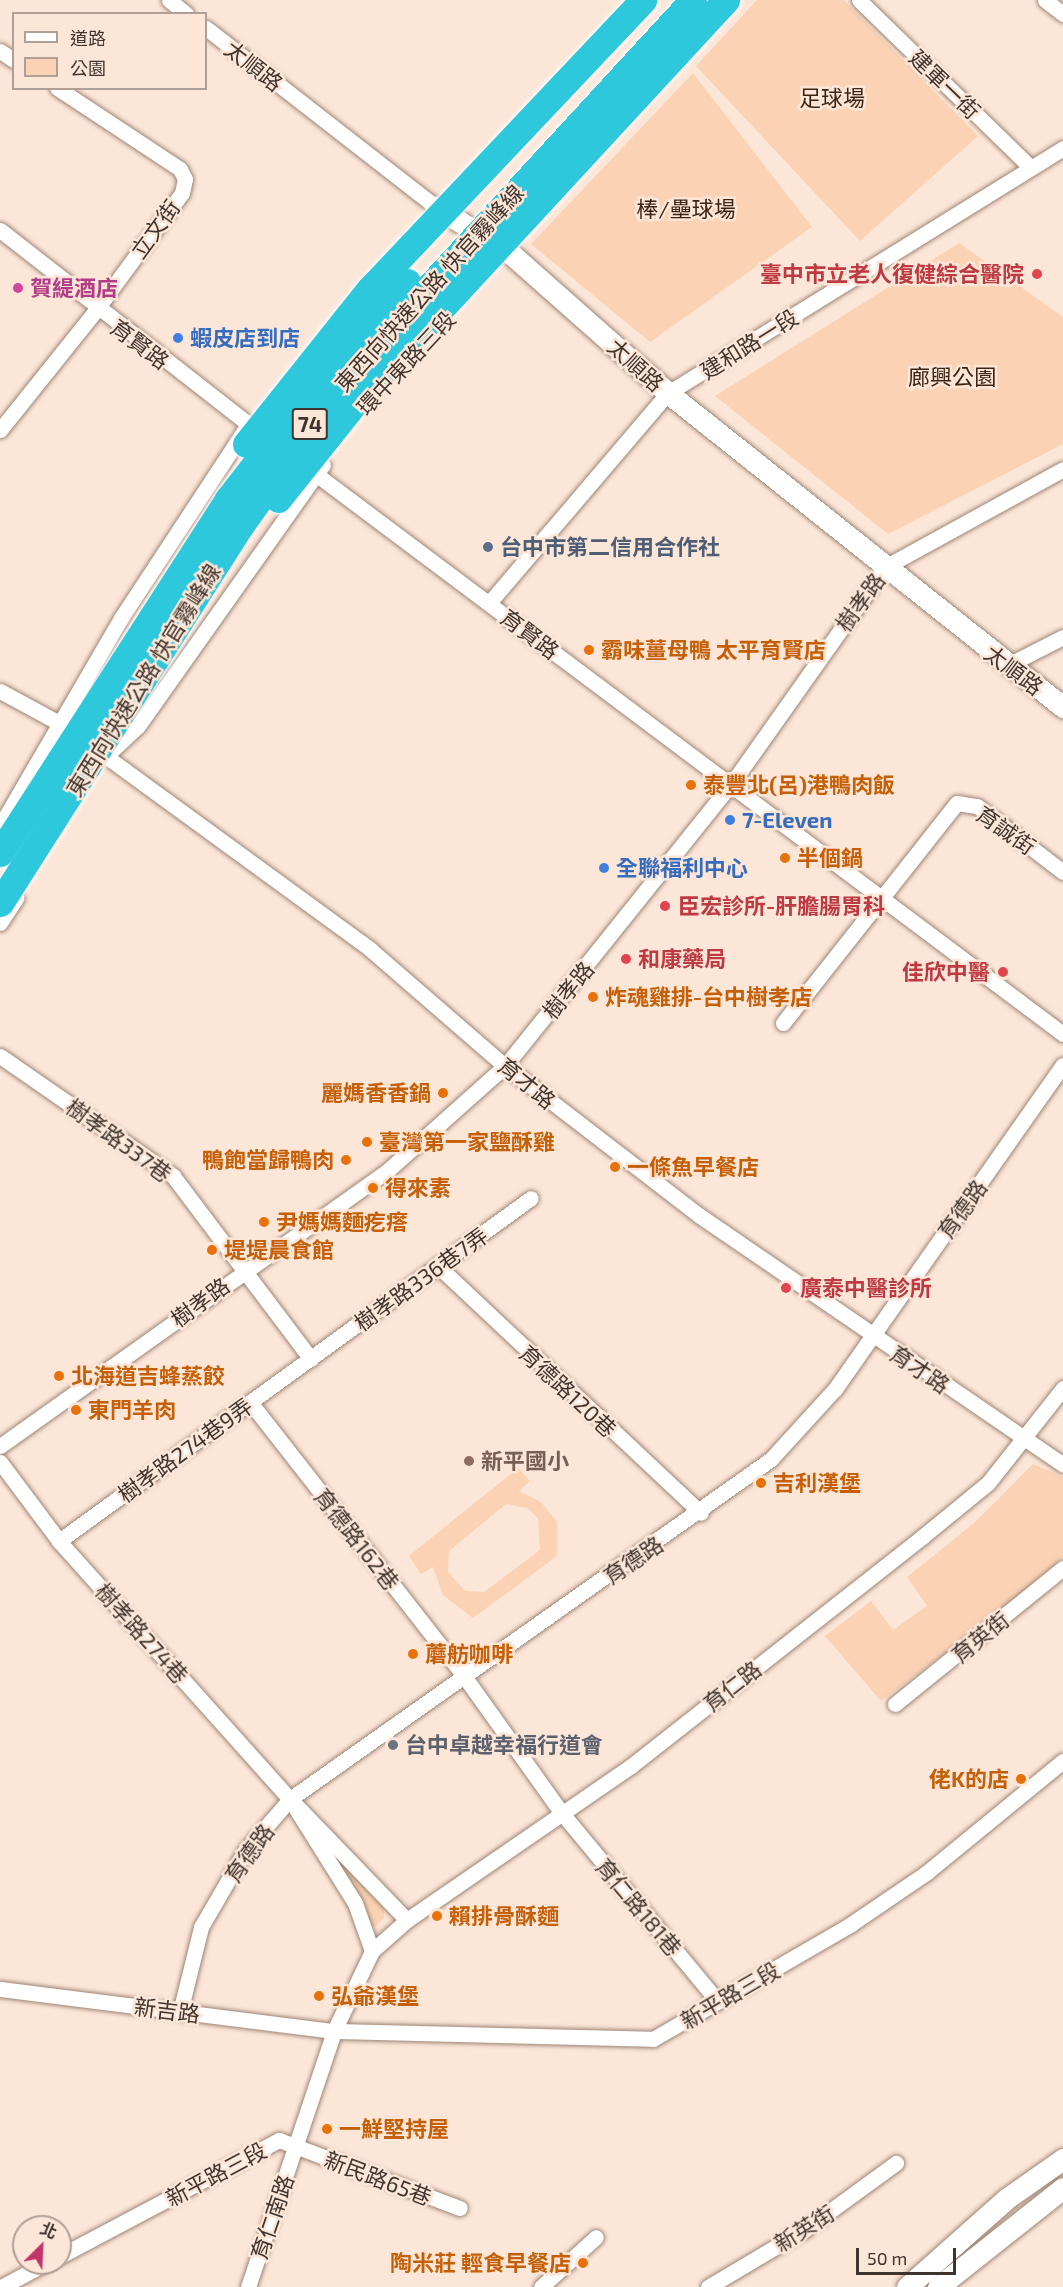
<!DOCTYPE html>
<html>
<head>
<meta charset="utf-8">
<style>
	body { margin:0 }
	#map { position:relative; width:1063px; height:2287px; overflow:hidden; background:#fce6d8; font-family:"Exo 2","Noto Sans TC",sans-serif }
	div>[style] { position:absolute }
	.green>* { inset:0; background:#fcd2b5 }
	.roads { filter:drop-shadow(0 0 2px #9e8575) drop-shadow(0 0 2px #9e8575) }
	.street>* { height:15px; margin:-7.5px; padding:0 7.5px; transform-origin:7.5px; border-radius:7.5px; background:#fff }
	.secondary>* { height:21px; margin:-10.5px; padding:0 10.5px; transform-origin:10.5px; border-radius:10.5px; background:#fff }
	.bridges { filter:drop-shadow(0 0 2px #fff) drop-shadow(0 0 2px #fff) }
	.highway-bridge>* { height:27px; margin:-13.5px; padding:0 13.5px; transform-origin:13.5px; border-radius:13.5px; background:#2dc8dc }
	.dots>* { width:16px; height:16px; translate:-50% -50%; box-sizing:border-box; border:3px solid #fce6d8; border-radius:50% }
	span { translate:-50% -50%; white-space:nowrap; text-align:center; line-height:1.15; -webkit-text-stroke:5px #fce6d8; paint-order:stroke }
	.shield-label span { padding:2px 4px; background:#fce6d8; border:2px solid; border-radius:4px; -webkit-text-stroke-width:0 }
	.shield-label { font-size:21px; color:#3f352e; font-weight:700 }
	.street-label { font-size:22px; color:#3f352e }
	.park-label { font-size:22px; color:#3e2410 }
	.health-label { font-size:22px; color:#be3a42; font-weight:700 }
	.right { translate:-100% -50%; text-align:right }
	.left { translate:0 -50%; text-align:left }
	.hotel-label { font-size:22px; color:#b23c85; font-weight:700 }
	.shop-label { font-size:22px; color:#366cbe; font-weight:700 }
	.service-label { font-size:22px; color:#4e5e75; font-weight:700 }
	.food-label { font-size:22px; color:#c56008; font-weight:700 }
	.education-label { font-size:22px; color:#785e54; font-weight:700 }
	.worship-label { font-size:22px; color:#5b616d; font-weight:700 }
	.legend { position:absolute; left:12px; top:12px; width:195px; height:78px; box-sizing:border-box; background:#fce6d8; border:2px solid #b09f94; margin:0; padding:8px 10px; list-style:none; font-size:18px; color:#3f352e }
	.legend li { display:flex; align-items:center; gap:12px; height:30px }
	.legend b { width:30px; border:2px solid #b09f94 }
	.north { position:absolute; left:12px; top:2215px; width:60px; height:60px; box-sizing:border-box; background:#fce6d8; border:2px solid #b09f94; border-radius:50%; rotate:24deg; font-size:16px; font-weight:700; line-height:24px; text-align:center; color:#3f352e }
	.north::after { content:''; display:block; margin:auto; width:21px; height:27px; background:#c13568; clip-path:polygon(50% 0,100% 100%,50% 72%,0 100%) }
	.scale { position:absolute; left:856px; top:2248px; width:100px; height:27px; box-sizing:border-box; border:3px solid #3f352e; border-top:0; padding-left:8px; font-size:18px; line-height:21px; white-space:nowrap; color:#3f352e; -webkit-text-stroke:4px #fce6d8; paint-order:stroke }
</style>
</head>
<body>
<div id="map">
	<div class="green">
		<div style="clip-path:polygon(757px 0,844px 0,978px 136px,860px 241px,696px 66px)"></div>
		<div style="clip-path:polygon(693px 73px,812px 227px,650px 342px,531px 244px)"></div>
		<div style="clip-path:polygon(959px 243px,1063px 317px,1063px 444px,888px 534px,715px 396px)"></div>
		<div style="clip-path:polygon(1033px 1464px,1063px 1477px,1063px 1556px,1023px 1594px,881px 1701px,825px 1636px,871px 1601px,893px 1630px,927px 1606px,907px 1577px,974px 1523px)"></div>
		<div style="clip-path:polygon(evenodd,518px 1468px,530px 1481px,519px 1491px,541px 1502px,557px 1522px,557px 1556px,473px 1618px,443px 1595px,433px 1567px,421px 1574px,409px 1556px,518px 1468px,506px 1504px,527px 1508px,538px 1518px,540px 1550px,484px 1592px,465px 1591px,448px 1572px,449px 1551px,506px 1504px)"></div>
		<div style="clip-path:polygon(317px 1834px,384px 1905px,384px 1918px,374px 1928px)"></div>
	</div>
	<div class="roads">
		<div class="street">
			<div style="left:169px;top:0;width:22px;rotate:39deg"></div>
			<div style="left:859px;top:0;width:240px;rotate:44.3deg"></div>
			<div style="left:1045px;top:0;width:23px;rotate:38deg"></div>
			<div style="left:206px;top:28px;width:291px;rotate:37.9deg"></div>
			<div style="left:0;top:51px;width:17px;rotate:33deg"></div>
			<div style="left:0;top:230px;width:333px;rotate:38deg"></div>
			<div style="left:0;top:430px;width:154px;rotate:-51.3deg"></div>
			<div style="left:96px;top:310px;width:145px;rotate:-53.7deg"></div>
			<div style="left:182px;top:193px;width:14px;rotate:-78deg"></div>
			<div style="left:185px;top:179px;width:11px;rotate:-117deg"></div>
			<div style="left:180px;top:169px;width:147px;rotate:-146.6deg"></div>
			<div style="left:301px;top:463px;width:952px;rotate:36.85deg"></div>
			<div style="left:489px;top:603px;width:276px;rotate:-49.6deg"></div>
			<div style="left:668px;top:393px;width:465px;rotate:-31.8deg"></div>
			<div style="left:1006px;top:666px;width:64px;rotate:-27deg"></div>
			<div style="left:0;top:691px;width:72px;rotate:28.4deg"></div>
			<div style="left:63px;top:725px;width:381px;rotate:36.1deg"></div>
			<div style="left:371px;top:950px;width:177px;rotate:40.9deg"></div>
			<div style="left:505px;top:1066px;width:246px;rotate:37.6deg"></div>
			<div style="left:700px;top:1216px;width:440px;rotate:34.4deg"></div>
			<div style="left:107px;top:755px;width:42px;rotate:-43.1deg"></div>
			<div style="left:138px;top:726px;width:320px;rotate:-54.7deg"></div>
			<div style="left:0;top:826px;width:241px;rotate:-59.8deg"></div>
			<div style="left:121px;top:618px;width:226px;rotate:-56.7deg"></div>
			<div style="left:0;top:923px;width:30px;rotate:-57deg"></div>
			<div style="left:783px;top:1023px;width:280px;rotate:-51.7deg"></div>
			<div style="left:957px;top:803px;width:20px;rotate:9deg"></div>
			<div style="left:977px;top:806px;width:108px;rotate:37.5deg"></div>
			<div style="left:0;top:1056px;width:211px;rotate:34.7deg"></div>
			<div style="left:173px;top:1176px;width:229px;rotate:53deg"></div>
			<div style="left:439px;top:1267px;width:359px;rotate:43.2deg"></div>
			<div style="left:250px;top:1402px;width:348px;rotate:52deg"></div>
			<div style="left:464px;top:1676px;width:167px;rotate:54.5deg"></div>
			<div style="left:561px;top:1812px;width:246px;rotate:50.4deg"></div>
			<div style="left:0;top:1446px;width:475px;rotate:-35.4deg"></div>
			<div style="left:387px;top:1171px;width:158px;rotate:-41.7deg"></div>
			<div style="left:505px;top:1066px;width:363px;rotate:-51.3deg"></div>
			<div style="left:732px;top:783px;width:265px;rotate:-54.7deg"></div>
			<div style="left:885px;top:567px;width:203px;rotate:-28.8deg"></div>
			<div style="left:0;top:1462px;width:99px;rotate:53.2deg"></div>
			<div style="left:59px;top:1541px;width:346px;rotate:48.2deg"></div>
			<div style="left:290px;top:1799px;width:168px;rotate:46deg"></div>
			<div style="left:59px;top:1541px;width:583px;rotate:-36.01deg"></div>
			<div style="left:895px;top:1704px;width:216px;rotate:-39deg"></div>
			<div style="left:296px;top:1809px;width:111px;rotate:57.9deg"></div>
			<div style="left:355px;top:1903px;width:51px;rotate:70.5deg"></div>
			<div style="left:0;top:1989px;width:337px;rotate:7.2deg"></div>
			<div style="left:334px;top:2031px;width:319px;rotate:1.4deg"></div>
			<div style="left:653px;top:2039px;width:229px;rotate:-30.1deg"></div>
			<div style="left:851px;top:1924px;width:91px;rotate:-34.2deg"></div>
			<div style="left:926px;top:1873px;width:177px;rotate:-39.3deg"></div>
			<div style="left:180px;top:2012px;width:88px;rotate:-76.1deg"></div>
			<div style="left:201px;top:1927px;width:88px;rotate:-59.9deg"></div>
			<div style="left:245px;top:1851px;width:69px;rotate:-49.1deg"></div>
			<div style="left:290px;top:1799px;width:589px;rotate:-35.25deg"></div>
			<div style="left:771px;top:1459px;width:95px;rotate:-47.6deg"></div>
			<div style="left:835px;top:1389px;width:396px;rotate:-54.9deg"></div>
			<div style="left:60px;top:2256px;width:248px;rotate:-27.9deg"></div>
			<div style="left:279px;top:2140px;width:193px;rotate:20.6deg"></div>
			<div style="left:1px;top:2287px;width:51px;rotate:-28.1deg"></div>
			<div style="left:248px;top:2287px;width:270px;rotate:-71.4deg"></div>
			<div style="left:334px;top:2031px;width:89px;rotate:-64.6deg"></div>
			<div style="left:372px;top:1951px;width:47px;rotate:-41.5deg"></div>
			<div style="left:407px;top:1920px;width:272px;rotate:-34.5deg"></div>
			<div style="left:631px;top:1766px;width:370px;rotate:-38.2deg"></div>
			<div style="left:922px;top:1537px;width:85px;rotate:-39.3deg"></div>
			<div style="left:988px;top:1483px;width:121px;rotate:-51.7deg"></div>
			<div style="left:541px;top:2287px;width:74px;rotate:-42.3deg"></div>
			<div style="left:708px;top:2287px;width:112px;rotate:-30.7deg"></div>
			<div style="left:804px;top:2230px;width:114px;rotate:-36.1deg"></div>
		</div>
		<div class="secondary">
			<div style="left:436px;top:207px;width:87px;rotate:31.9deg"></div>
			<div style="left:510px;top:253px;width:211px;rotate:41.5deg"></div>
			<div style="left:668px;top:393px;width:505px;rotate:38.48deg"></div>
			<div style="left:907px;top:2287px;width:132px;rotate:-41.6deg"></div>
			<div style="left:1006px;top:2199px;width:70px;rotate:-35.1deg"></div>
			<div style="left:938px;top:2287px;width:159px;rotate:-38.4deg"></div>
		</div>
	</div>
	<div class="bridges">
		<div class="highway-bridge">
			<div style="left:246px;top:444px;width:197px;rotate:-51.4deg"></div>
			<div style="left:369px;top:290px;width:399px;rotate:-46.6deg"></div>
			<div style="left:278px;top:499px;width:133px;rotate:-51.4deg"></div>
			<div style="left:361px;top:395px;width:538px;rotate:-47.26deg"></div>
			<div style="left:0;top:853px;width:421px;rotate:-57.2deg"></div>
			<div style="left:228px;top:499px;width:180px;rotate:-52.2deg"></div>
			<div style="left:338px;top:357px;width:102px;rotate:-47.4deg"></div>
			<div style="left:0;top:903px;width:448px;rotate:-57.5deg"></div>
			<div style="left:241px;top:525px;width:183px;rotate:-54.6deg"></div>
			<div style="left:347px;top:376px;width:511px;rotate:-47.38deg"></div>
		</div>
	</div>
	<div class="dots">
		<div style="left:1037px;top:274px;background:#e0444e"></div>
		<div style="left:18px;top:288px;background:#d1479c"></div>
		<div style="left:178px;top:338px;background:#3f7fe0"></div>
		<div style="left:488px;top:547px;background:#5c6f8a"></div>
		<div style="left:589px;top:650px;background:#e8710a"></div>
		<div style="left:691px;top:785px;background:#e8710a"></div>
		<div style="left:730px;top:820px;background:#3f7fe0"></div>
		<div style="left:785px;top:858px;background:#e8710a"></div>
		<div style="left:604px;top:868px;background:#3f7fe0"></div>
		<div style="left:665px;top:906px;background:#e0444e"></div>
		<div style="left:626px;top:959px;background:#e0444e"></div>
		<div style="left:1003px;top:972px;background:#e0444e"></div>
		<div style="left:593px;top:997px;background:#e8710a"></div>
		<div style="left:443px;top:1093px;background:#e8710a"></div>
		<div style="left:367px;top:1142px;background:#e8710a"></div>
		<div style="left:346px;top:1160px;background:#e8710a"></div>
		<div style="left:615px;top:1167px;background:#e8710a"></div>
		<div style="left:373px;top:1188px;background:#e8710a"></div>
		<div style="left:264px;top:1222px;background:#e8710a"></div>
		<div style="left:212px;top:1250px;background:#e8710a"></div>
		<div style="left:786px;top:1288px;background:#e0444e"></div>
		<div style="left:59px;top:1376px;background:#e8710a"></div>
		<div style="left:76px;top:1410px;background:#e8710a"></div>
		<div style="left:469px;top:1461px;background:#8d6e63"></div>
		<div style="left:761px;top:1483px;background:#e8710a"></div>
		<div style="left:413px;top:1654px;background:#e8710a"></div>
		<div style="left:393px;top:1745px;background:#6b7280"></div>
		<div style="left:1021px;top:1779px;background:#e8710a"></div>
		<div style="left:437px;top:1916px;background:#e8710a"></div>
		<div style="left:319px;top:1996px;background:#e8710a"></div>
		<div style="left:327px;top:2129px;background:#e8710a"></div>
		<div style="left:583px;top:2263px;background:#e8710a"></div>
	</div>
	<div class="shield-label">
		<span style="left:310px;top:424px">74</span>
	</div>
	<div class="street-label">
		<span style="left:254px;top:66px;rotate:38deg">太順路</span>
		<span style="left:945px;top:84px;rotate:44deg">建軍一街</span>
		<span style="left:155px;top:229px;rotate:-54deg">立文街</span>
		<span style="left:429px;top:288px;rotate:-48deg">東西向快速公路 快官霧峰線</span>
		<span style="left:140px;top:344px;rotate:37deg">育賢路</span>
		<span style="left:749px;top:344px;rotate:-32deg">建和路一段</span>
		<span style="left:406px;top:363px;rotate:-47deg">環中東路三段</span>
		<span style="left:636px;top:365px;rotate:42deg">太順路</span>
		<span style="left:860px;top:602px;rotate:-54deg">樹孝路</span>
		<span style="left:530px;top:634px;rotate:37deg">育賢路</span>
		<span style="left:1014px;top:670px;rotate:37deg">太順路</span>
		<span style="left:143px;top:680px;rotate:-58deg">東西向快速公路 快官霧峰線</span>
		<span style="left:1006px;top:830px;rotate:35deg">育誠街</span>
		<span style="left:568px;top:990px;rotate:-51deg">樹孝路</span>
		<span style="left:527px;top:1083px;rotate:39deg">育才路</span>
		<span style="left:119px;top:1140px;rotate:36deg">樹孝路337巷</span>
		<span style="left:962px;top:1209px;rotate:-54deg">育德路</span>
		<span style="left:421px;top:1279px;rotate:-36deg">樹孝路336巷7弄</span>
		<span style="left:200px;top:1302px;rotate:-36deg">樹孝路</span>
		<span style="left:920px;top:1369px;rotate:34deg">育才路</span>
		<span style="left:568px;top:1391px;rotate:43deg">育德路120巷</span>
		<span style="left:185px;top:1450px;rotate:-36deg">樹孝路274巷9弄</span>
		<span style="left:357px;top:1539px;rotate:52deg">育德路162巷</span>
		<span style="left:633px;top:1560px;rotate:-34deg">育德路</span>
		<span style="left:142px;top:1633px;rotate:48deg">樹孝路274巷</span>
		<span style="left:980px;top:1637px;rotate:-39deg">育英街</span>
		<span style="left:732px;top:1686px;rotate:-38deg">育仁路</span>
		<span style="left:249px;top:1853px;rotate:-54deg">育德路</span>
		<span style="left:639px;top:1907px;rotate:50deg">育仁路181巷</span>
		<span style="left:730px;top:1995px;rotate:-30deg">新平路三段</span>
		<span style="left:167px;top:2010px;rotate:7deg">新吉路</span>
		<span style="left:216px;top:2174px;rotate:-28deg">新平路三段</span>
		<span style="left:378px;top:2178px;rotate:21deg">新民路65巷</span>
		<span style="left:272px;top:2217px;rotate:-71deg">育仁南路</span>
		<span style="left:804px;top:2228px;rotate:-32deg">新英街</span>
	</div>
	<div class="park-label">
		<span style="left:832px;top:98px">足球場</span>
		<span style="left:686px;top:209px">棒/壘球場</span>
		<span style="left:952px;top:377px">廊興公園</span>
	</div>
	<div class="health-label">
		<span class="right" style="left:1024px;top:274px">臺中市立老人復健綜合醫院</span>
		<span class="left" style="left:678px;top:906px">臣宏診所-肝膽腸胃科</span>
		<span class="left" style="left:638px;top:959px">和康藥局</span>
		<span class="right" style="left:990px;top:972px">佳欣中醫</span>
		<span class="left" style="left:800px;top:1288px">廣泰中醫診所</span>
	</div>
	<div class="hotel-label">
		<span class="left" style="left:30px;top:288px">賀緹酒店</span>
	</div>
	<div class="shop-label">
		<span class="left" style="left:190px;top:338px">蝦皮店到店</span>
		<span class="left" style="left:742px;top:820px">7-Eleven</span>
		<span class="left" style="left:616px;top:868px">全聯福利中心</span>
	</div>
	<div class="service-label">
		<span class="left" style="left:500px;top:547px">台中市第二信用合作社</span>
	</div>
	<div class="food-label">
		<span class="left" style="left:601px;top:650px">霸味薑母鴨 太平育賢店</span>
		<span class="left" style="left:703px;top:785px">泰豐北(呂)港鴨肉飯</span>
		<span class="left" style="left:797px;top:858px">半個鍋</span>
		<span class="left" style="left:605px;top:997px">炸魂雞排-台中樹孝店</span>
		<span class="right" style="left:431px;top:1093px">麗媽香香鍋</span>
		<span class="left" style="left:379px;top:1142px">臺灣第一家鹽酥雞</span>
		<span class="right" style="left:334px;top:1160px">鴨飽當歸鴨肉</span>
		<span class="left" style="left:627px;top:1167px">一條魚早餐店</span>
		<span class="left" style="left:385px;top:1188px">得來素</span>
		<span class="left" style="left:276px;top:1222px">尹媽媽麵疙瘩</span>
		<span class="left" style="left:224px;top:1250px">堤堤晨食館</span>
		<span class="left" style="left:71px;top:1376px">北海道吉蜂蒸餃</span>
		<span class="left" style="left:88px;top:1410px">東門羊肉</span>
		<span class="left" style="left:773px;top:1483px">吉利漢堡</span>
		<span class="left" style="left:425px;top:1654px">蘑舫咖啡</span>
		<span class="right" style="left:1009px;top:1779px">佬K的店</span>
		<span class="left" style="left:449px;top:1916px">賴排骨酥麵</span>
		<span class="left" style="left:331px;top:1996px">弘爺漢堡</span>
		<span class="left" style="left:339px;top:2129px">一鮮堅持屋</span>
		<span class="right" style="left:571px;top:2263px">陶米莊 輕食早餐店</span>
	</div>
	<div class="education-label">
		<span class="left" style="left:481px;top:1461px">新平國小</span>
	</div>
	<div class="worship-label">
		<span class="left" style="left:405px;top:1745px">台中卓越幸福行道會</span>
	</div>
	<ul class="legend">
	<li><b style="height:8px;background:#fff"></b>道路</li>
	<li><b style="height:16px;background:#fcd2b5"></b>公園</li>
	</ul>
	<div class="north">北</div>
	<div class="scale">50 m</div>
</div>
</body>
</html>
